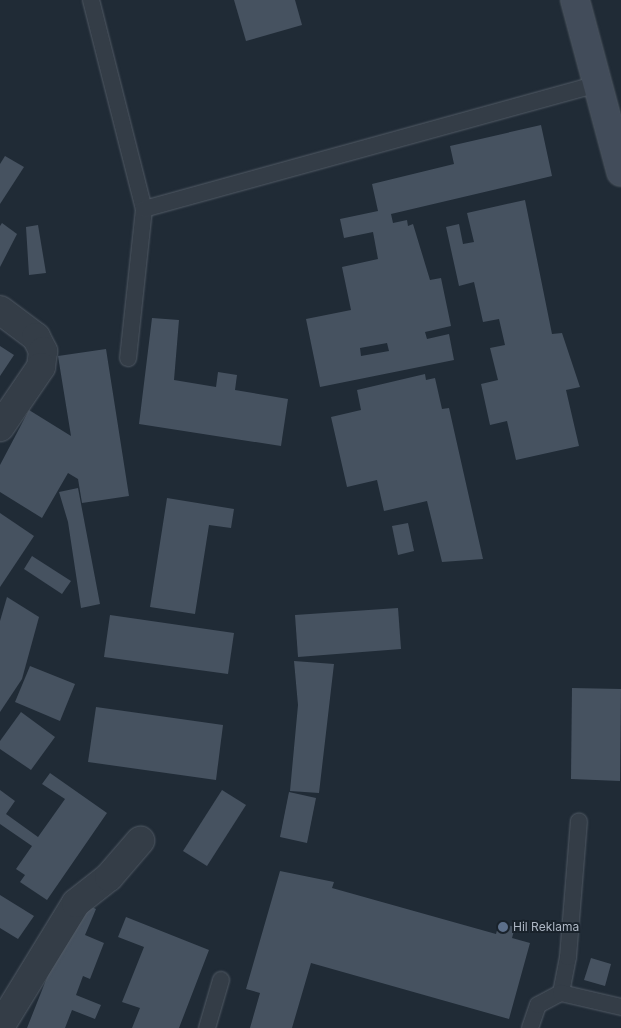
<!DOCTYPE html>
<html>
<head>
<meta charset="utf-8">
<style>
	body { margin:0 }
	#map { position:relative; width:621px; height:1028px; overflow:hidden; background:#202b36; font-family:Inter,sans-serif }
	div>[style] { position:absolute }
	.building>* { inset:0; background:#465260 }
	.roads { filter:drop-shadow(0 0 1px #515a65) drop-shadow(0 0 1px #515a65) }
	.lane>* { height:16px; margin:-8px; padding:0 8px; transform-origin:8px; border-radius:8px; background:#343d47 }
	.street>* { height:28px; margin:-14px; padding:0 14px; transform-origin:14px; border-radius:14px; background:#343d47 }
	.secondary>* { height:28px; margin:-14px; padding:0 14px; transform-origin:14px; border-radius:14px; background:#424c5a }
	.dots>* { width:14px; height:14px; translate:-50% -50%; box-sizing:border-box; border:2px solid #19222b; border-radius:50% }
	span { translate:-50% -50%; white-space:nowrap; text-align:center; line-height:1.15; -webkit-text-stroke:4px #19222b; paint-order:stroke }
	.poi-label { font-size:12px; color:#aeb7c4 }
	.left { translate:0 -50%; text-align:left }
</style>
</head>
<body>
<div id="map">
	<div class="building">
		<div style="clip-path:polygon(234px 0,295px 0,302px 25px,246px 41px)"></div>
		<div style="clip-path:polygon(evenodd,541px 125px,552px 176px,391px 214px,393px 223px,407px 220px,408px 226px,413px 224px,430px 280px,441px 278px,451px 326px,425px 332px,427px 339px,449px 334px,454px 360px,320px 387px,306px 319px,351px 310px,342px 267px,378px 259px,373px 232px,344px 238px,340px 219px,378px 211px,372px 184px,454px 164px,450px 146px,541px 125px,387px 343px,389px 351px,361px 356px,360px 348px,387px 343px)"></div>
		<div style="clip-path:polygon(5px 156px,24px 167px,0 204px,0 164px)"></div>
		<div style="clip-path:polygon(525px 200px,552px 334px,562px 333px,580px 387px,566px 390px,579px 446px,516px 460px,507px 421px,490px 425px,481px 384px,498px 380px,490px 348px,505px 345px,499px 319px,483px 322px,474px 282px,459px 286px,446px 227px,459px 224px,463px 244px,474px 242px,467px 213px)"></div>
		<div style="clip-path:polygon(2px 223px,17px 234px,0 267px,0 226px)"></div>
		<div style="clip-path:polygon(38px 225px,46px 273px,29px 275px,26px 227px)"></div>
		<div style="clip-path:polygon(152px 318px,179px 320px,174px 380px,216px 387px,218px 372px,237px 375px,235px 390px,288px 399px,281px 446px,139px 424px)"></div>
		<div style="clip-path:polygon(0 346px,14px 355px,0 376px)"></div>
		<div style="clip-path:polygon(106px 349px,129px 496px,82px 503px,78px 479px,68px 473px,42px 518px,0 492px,0 465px,29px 410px,71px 436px,58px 356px)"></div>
		<div style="clip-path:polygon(425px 374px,426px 380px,435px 378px,442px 409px,449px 408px,483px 559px,442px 562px,427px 501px,384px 511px,377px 480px,347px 487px,331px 417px,361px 410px,357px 390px)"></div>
		<div style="clip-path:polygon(78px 488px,100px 604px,81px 608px,68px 522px,59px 492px)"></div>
		<div style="clip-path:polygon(167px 498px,234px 509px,231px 528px,209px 525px,195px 614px,150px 607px)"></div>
		<div style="clip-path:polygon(0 513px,34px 536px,0 587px)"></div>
		<div style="clip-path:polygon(408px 523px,414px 551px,398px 555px,392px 526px)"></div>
		<div style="clip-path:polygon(32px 556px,71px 581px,62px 594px,24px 569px)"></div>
		<div style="clip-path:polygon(7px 597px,39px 617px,22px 679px,0 712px,0 621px)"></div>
		<div style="clip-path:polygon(398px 608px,401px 649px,298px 657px,295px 615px)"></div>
		<div style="clip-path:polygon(110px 615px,234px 633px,228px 674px,104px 657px)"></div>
		<div style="clip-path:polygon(294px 661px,334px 664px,319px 793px,290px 791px,298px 705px)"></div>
		<div style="clip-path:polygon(30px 666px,75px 684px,60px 721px,15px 702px)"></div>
		<div style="clip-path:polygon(572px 688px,621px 689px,620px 781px,571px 779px)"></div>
		<div style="clip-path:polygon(96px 707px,223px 725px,216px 780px,88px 762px)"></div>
		<div style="clip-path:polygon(21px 712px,55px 737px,31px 770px,0 749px,0 741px)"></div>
		<div style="clip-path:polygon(50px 773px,107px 813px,47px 900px,20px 882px,25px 875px,16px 869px,32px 846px,0 824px,0 790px,15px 801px,6px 814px,38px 837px,65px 799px,42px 784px)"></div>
		<div style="clip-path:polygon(222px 790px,246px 805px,207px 866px,183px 851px)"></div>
		<div style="clip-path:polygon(289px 792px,316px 798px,307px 843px,280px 837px)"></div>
		<div style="clip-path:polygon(280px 871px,334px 882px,332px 888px,496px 934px,499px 923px,515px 927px,512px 938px,530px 943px,509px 1019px,311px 963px,292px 1028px,250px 1028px,260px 993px,246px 989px)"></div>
		<div style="clip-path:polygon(0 895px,34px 916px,18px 939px,0 928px)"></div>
		<div style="clip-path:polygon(83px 903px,96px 909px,85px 935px,104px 943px,90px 979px,83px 976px,76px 995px,101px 1005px,95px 1019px,72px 1010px,65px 1028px,27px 1028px,71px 917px)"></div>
		<div style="clip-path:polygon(126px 917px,209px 950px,179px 1028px,132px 1028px,140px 1008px,122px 1002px,144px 947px,118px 937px)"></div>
		<div style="clip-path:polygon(591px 958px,611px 964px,605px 986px,584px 980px)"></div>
	</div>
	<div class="roads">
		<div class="lane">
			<div style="left:91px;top:0;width:216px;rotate:75.8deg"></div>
			<div style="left:144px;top:209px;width:150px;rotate:96.1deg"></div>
			<div style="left:144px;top:209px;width:472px;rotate:-15.4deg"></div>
			<div style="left:561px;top:993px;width:37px;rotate:-79deg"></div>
			<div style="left:568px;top:957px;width:136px;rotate:-85.4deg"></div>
			<div style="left:207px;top:1028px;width:50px;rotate:-73.7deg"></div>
			<div style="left:530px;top:1028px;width:24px;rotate:-71deg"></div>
			<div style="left:538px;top:1005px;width:26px;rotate:-28deg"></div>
			<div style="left:561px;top:993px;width:62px;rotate:13.1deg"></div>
		</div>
		<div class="street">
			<div style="left:0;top:310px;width:45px;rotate:36.9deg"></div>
			<div style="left:36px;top:337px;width:16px;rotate:63deg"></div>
			<div style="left:43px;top:351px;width:16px;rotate:97deg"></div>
			<div style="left:41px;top:367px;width:73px;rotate:124.3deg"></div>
			<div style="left:0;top:1027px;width:145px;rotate:-58.5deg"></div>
			<div style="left:76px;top:903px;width:42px;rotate:-38.2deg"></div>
			<div style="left:109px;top:877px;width:48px;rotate:-49.3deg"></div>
		</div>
		<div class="secondary">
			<div style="left:575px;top:0;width:178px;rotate:75deg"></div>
		</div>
	</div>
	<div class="dots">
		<div style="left:503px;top:927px;background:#5c6f8a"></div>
	</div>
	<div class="poi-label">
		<span class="left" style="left:513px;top:927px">Hil Reklama</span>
	</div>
</div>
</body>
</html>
